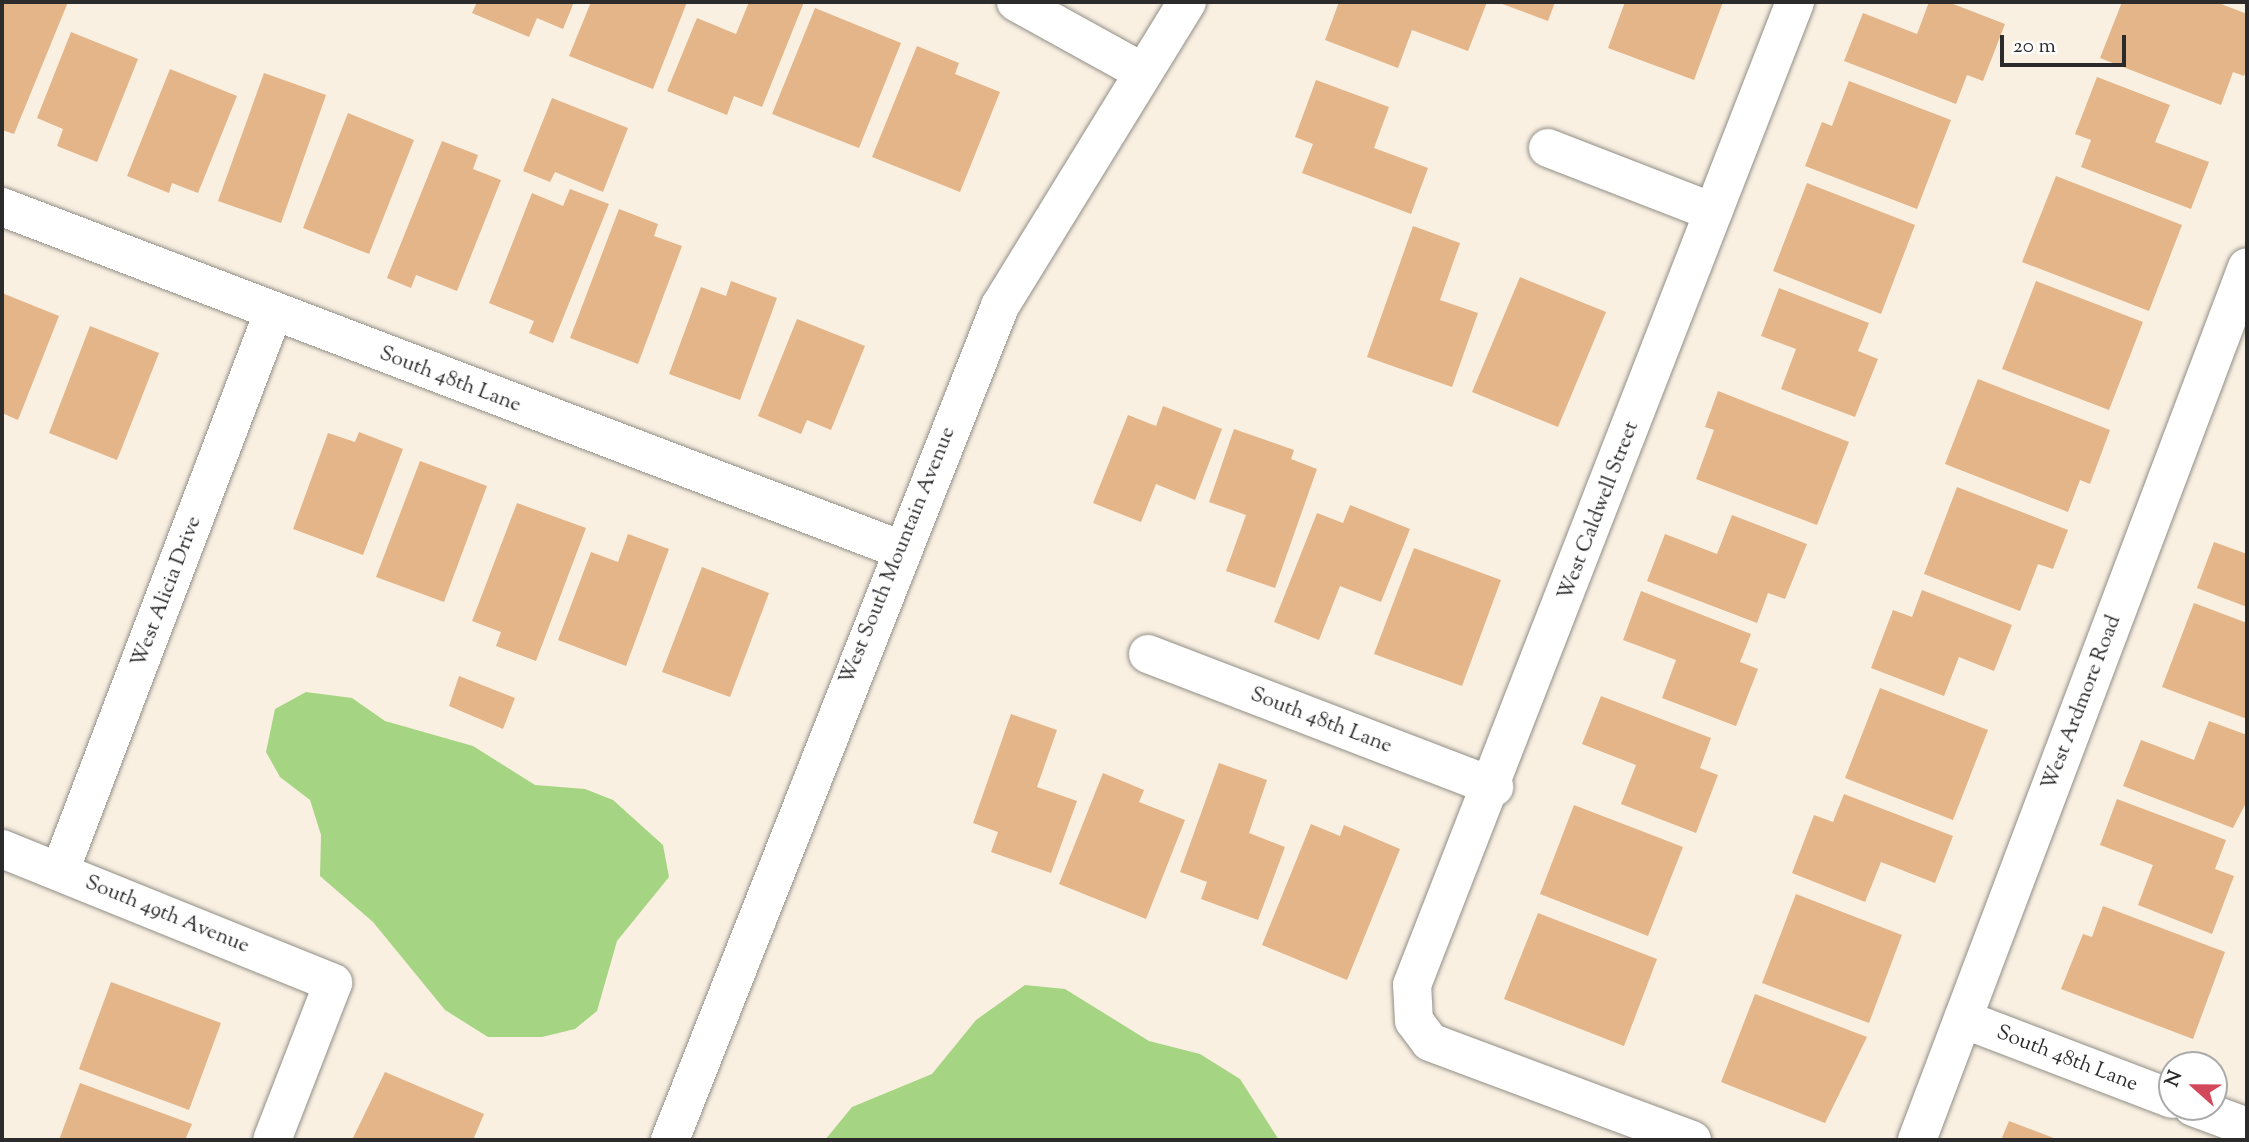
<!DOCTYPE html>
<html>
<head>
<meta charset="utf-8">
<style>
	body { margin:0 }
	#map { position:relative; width:2249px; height:1142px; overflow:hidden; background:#f9f0e2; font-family:"Sorts Mill Goudy",serif }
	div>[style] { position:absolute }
	.green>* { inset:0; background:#a5d482 }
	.building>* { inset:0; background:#e3b589 }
	.roads { filter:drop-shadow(0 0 2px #928e86) drop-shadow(0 0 2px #928e86) }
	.minor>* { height:38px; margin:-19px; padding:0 19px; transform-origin:19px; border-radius:19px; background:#fff }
	.tertiary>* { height:38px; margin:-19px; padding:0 19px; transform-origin:19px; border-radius:19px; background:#fff }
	span { translate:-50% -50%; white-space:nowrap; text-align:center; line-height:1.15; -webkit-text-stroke:7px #fff; paint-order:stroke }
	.street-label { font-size:21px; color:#2b2b2b }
	.frame { position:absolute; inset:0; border:4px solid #2b2b2b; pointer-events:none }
	.north { position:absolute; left:2158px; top:1051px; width:70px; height:70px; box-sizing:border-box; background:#fff; border:2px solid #aaa; border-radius:50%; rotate:291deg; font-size:19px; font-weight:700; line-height:28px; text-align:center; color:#2b2b2b }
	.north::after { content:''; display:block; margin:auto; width:24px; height:32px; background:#d1495b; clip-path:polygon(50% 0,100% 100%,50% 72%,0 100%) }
	.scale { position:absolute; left:2000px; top:35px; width:126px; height:32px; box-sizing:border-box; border:4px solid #2b2b2b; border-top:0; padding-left:9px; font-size:21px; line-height:24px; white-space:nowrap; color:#2b2b2b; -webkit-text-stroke:5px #fff; paint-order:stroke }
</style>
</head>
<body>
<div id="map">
	<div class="green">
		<div style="clip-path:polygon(306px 692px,352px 698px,385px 721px,473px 746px,535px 785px,585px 789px,613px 800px,663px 845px,669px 877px,617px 941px,597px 1011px,575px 1029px,542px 1037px,488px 1037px,445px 1010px,373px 922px,320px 876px,321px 835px,310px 800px,280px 777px,266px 752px,275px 709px)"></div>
		<div style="clip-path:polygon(1025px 985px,1065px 989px,1149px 1041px,1200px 1054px,1240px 1079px,1279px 1140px,825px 1140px,852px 1107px,932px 1074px,976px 1020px)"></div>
	</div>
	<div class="building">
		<div style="clip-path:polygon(2px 2px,68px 2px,14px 134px,2px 130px)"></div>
		<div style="clip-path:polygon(477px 2px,574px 2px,563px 29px,537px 18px,529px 37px,472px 13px)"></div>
		<div style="clip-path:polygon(591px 2px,687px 2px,653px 89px,569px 56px)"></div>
		<div style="clip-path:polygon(749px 2px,804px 2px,762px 107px,734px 96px,727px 115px,667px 91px,697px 18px,736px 34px)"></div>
		<div style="clip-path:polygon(1339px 2px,1487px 2px,1468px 51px,1412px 30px,1398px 68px,1325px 40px)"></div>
		<div style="clip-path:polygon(1497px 2px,1555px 2px,1548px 21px)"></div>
		<div style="clip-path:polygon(1625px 2px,1723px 2px,1694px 80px,1608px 48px)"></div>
		<div style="clip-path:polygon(1929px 2px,1948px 2px,2005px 24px,1983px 81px,1967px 75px,1956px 104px,1844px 61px,1863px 13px,1917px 34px)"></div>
		<div style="clip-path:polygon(2122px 2px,2216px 2px,2247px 14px,2247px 66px,2244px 76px,2233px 72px,2221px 105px,2100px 58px)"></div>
		<div style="clip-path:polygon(815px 8px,901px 43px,859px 148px,772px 114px)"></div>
		<div style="clip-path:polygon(71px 32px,138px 59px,97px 162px,57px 146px,63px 129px,37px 118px)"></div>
		<div style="clip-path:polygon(917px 46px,959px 63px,955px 74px,1000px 92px,960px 192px,872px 157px)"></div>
		<div style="clip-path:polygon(170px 69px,237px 96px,198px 193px,172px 183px,169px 193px,127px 176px)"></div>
		<div style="clip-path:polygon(264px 73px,326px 95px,281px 223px,218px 201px)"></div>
		<div style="clip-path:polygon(2097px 77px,2170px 105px,2155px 142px,2209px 162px,2191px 209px,2081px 167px,2091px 140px,2075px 134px)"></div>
		<div style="clip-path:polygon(1316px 80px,1389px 107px,1374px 148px,1428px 168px,1411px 214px,1302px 173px,1313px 144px,1295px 137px)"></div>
		<div style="clip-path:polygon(1849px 81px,1951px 120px,1917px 209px,1805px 166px,1822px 122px,1832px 126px)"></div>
		<div style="clip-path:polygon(552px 98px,628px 128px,603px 192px,555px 172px,550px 182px,523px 171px)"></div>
		<div style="clip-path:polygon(348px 113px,414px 140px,369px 254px,303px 228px)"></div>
		<div style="clip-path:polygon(442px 141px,478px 155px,473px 169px,501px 180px,457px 291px,416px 275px,411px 288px,387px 278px)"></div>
		<div style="clip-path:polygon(2056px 176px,2182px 225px,2149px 311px,2022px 262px)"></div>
		<div style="clip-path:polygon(1807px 183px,1915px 225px,1881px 314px,1773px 271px)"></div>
		<div style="clip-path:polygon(570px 189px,609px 204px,553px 343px,529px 333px,534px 321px,489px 303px,532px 193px,563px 206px)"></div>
		<div style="clip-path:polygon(619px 209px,658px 224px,654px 236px,682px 246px,638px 364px,570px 338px)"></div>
		<div style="clip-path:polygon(1413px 226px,1460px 243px,1440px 300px,1478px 313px,1452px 387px,1367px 357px)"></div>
		<div style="clip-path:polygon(1520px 277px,1606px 312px,1558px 427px,1472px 392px)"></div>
		<div style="clip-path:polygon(731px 281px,777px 298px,740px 400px,669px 374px,701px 287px,726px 296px)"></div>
		<div style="clip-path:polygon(2036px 281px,2143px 322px,2109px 410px,2002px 369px)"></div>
		<div style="clip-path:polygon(1779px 288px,1869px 323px,1858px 351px,1878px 359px,1855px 417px,1781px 389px,1796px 349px,1761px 336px)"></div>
		<div style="clip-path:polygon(2px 293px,59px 316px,18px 420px,2px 413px)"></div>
		<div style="clip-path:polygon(797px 319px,865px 346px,831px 430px,807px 420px,801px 434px,758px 416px)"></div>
		<div style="clip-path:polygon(90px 326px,159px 353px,117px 460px,49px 433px)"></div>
		<div style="clip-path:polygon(1978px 379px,2110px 430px,2090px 484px,2080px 480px,2068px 512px,1945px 464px)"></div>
		<div style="clip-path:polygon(1718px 391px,1849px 442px,1817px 525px,1696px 479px,1714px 430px,1705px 427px)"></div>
		<div style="clip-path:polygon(1163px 406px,1222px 429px,1195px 500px,1156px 484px,1141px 522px,1093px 503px,1128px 415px,1156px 426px)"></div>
		<div style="clip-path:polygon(1234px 429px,1294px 450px,1291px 459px,1317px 469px,1275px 588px,1226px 571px,1246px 515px,1209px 502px)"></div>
		<div style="clip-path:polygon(359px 432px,403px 449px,363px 555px,293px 529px,328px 433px,355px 442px)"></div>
		<div style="clip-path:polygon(420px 461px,487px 486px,444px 602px,376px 577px)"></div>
		<div style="clip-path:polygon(1957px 487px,2068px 530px,2053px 569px,2038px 564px,2020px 611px,1924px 574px)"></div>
		<div style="clip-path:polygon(517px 503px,586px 528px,536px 661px,496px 646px,501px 632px,472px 621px)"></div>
		<div style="clip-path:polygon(1350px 505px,1410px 529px,1381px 602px,1340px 586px,1319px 640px,1274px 622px,1317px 513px,1343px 523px)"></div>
		<div style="clip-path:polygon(1732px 515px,1807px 544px,1785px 599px,1768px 593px,1757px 623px,1647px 581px,1665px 534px,1717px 554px)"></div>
		<div style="clip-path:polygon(628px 534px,669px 549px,626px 666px,558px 640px,591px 552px,618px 562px)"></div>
		<div style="clip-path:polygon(2214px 542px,2247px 554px,2247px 607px,2197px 588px)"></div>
		<div style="clip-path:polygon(1414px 548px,1501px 580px,1462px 686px,1374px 654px)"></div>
		<div style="clip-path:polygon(702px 567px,769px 593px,730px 697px,662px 672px)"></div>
		<div style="clip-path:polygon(1922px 590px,2012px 625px,1994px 671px,1959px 657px,1944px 696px,1871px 668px,1893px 610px,1912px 617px)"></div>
		<div style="clip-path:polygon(1641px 591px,1751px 634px,1740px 662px,1758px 669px,1736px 726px,1662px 698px,1676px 660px,1623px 640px)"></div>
		<div style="clip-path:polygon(2194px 603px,2247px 623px,2247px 719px,2162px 687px)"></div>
		<div style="clip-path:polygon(459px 676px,515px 698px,503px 729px,449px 706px)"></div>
		<div style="clip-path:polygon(1880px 688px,1988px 730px,1953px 820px,1845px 778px)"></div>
		<div style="clip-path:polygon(1601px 696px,1711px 738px,1700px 768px,1718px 775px,1696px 833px,1621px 804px,1636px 765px,1582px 744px)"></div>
		<div style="clip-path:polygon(1011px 714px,1057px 730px,1037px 787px,1077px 801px,1051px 873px,991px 852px,998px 832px,973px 823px)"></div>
		<div style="clip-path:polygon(2209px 721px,2247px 735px,2247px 801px,2233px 828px,2123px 786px,2141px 740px,2194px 760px)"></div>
		<div style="clip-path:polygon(1219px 763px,1267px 780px,1249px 833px,1285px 847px,1258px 920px,1201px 899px,1207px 882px,1180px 872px)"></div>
		<div style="clip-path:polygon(1103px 773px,1144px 790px,1139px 802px,1185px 820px,1146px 919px,1059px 884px)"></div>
		<div style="clip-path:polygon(1844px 794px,1953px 836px,1935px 883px,1881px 862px,1865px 902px,1792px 873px,1814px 815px,1833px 822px)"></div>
		<div style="clip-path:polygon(2117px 799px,2226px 840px,2215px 869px,2234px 876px,2212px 934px,2138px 905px,2153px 865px,2100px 845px)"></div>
		<div style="clip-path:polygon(1574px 805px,1683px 847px,1648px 936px,1540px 894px)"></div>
		<div style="clip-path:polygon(1311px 824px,1340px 836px,1344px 825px,1400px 849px,1347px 980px,1262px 945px)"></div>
		<div style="clip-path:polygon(1796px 894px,1902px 935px,1869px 1023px,1762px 983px)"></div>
		<div style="clip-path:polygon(2103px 906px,2225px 952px,2193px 1039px,2061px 989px,2083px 934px,2092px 937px)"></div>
		<div style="clip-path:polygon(1538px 913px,1657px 959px,1624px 1046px,1504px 999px)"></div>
		<div style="clip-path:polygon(111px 982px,221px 1023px,189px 1110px,79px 1069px)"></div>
		<div style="clip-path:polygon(1755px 994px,1867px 1037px,1825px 1123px,1721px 1082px)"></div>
		<div style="clip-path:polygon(385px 1072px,484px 1114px,473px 1140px,352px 1140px)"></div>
		<div style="clip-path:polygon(80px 1083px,192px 1124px,185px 1140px,59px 1140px)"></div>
		<div style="clip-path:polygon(2009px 1121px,2059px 1140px,2001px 1140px)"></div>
	</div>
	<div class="roads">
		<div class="minor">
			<div style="left:1016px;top:2px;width:143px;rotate:28.9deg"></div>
			<div style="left:1548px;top:148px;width:177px;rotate:21.2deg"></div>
			<div style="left:2px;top:207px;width:960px;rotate:20.87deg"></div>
			<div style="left:1148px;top:654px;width:371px;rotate:21deg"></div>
			<div style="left:2px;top:849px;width:357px;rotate:22deg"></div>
			<div style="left:333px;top:983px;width:168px;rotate:111.2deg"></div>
			<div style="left:60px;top:871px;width:597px;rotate:-69.11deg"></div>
			<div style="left:1963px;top:1019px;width:224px;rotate:20.9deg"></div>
			<div style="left:2193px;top:1107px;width:58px;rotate:20.3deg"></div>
			<div style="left:1692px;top:1140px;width:280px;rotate:-159.5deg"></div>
			<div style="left:1430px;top:1042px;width:26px;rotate:-127deg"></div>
			<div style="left:1414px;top:1021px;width:36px;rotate:-93deg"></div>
			<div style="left:1412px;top:985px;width:1055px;rotate:-68.71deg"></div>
			<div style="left:1917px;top:1140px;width:933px;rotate:-69.29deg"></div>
		</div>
		<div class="tertiary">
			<div style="left:670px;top:1140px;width:897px;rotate:-68.41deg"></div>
			<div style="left:1000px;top:306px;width:357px;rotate:-58.4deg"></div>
		</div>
	</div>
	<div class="street-label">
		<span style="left:450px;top:380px;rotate:21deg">South 48th Lane</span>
		<span style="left:1599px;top:511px;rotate:-69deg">West Caldwell Street</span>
		<span style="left:898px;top:556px;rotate:-68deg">West South Mountain Avenue</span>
		<span style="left:167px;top:592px;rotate:-69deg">West Alicia Drive</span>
		<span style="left:2082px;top:703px;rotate:-69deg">West Ardmore Road</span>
		<span style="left:1321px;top:721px;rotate:21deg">South 48th Lane</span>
		<span style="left:167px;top:915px;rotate:22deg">South 49th Avenue</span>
		<span style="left:2067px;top:1059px;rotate:21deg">South 48th Lane</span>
	</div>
	<div class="frame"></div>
	<div class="north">N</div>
	<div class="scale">20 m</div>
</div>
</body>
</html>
